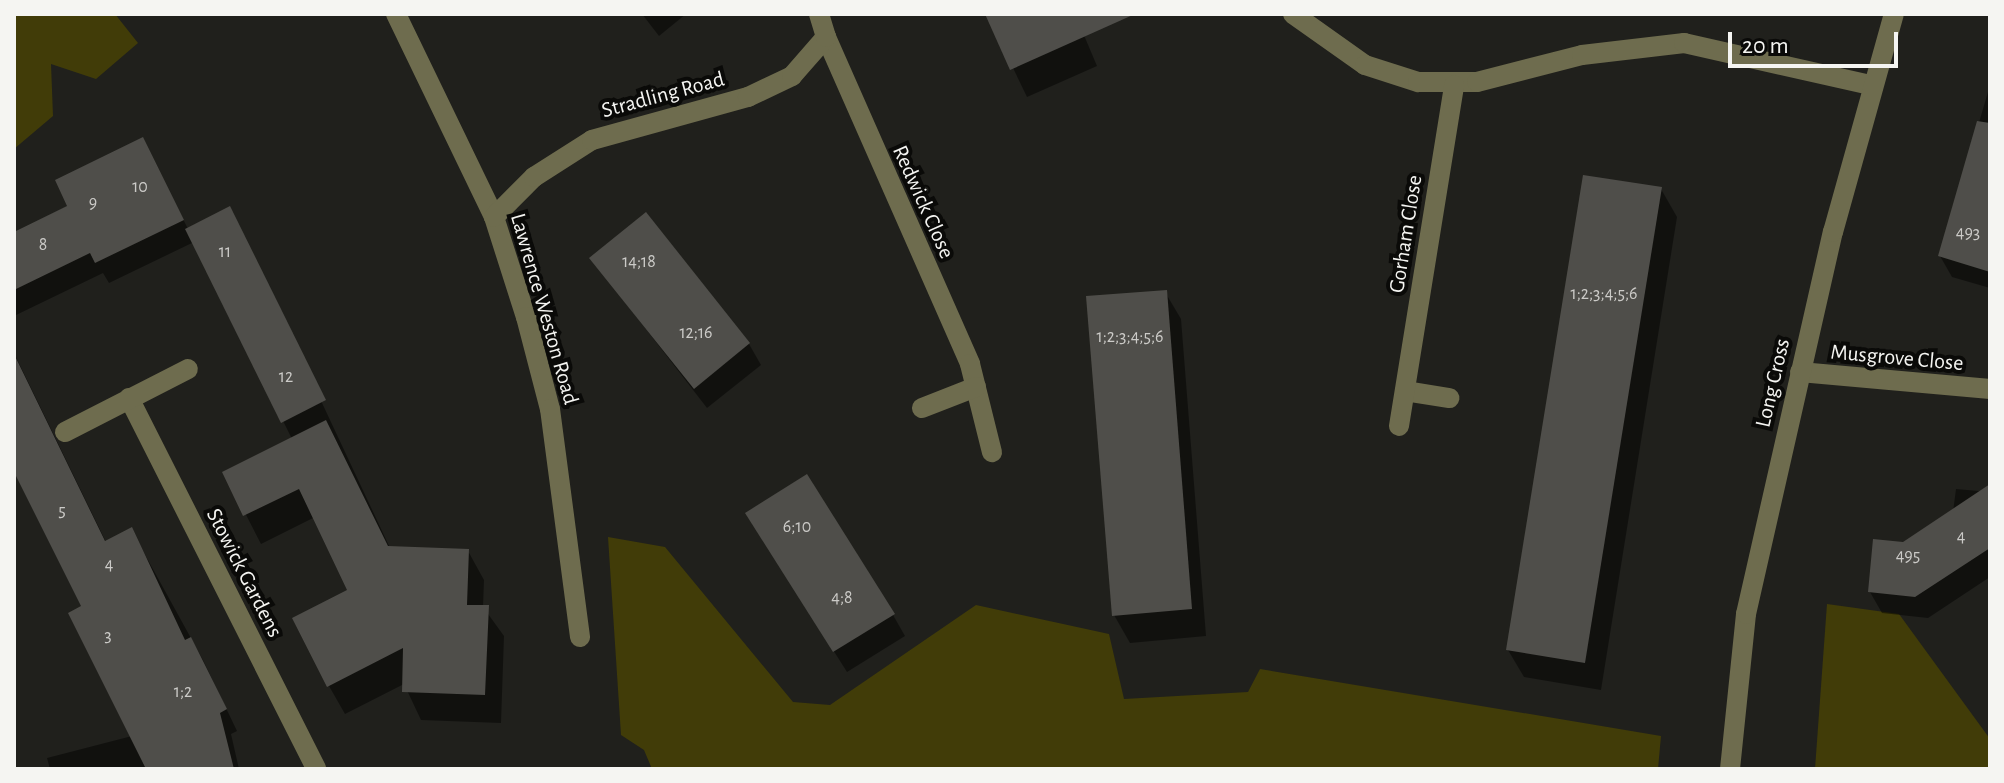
<!DOCTYPE html>
<html>
<head>
<meta charset="utf-8">
<style>
	body { margin:0 }
	#map { position:relative; width:2004px; height:783px; overflow:hidden; background:#20201c; font-family:"Alegreya Sans",sans-serif }
	div>[style] { position:absolute }
	.green>* { inset:0; background:#413c08 }
	.shadow>* { inset:0; background:#0007 }
	.building>* { inset:0; background:#4f4e4a }
	.minor>* { height:20px; margin:-10px; padding:0 10px; transform-origin:10px; border-radius:10px; background:#6e6c4e }
	.tertiary>* { height:20px; margin:-10px; padding:0 10px; transform-origin:10px; border-radius:10px; background:#6e6c4e }
	span { translate:-50% -50%; white-space:nowrap; text-align:center; line-height:1.15; -webkit-text-stroke:8px #0a0a08; paint-order:stroke }
	.number-label { font-size:18px; color:#cccbc8 }
	.number-label span { -webkit-text-stroke-width:0 }
	.street-label { font-size:22px; color:#f5f5f2 }
	.frame { position:absolute; inset:0; border:16px solid #f5f5f2; pointer-events:none }
	.scale { position:absolute; left:1728px; top:32px; width:170px; height:36px; box-sizing:border-box; border:4px solid #f5f5f2; border-top:0; padding-left:10px; font-size:24px; line-height:28px; white-space:nowrap; color:#f5f5f2; -webkit-text-stroke:6px #0a0a08; paint-order:stroke }
</style>
</head>
<body>
<div id="map">
	<div class="green">
		<div style="clip-path:polygon(14px 14px,115px 14px,138px 43px,96px 79px,51px 64px,53px 116px,14px 149px)"></div>
		<div style="clip-path:polygon(608px 537px,665px 547px,793px 702px,830px 705px,976px 605px,1109px 634px,1124px 699px,1248px 692px,1260px 669px,1661px 736px,1658px 769px,652px 769px,644px 750px,621px 735px)"></div>
		<div style="clip-path:polygon(1827px 604px,1899px 614px,1990px 739px,1990px 769px,1815px 769px)"></div>
	</div>
	<div class="shadow">
		<div style="clip-path:polygon(642px 14px,686px 14px,659px 36px)"></div>
		<div style="clip-path:polygon(987px 14px,1075px 14px,1097px 66px,1027px 97px)"></div>
		<div style="clip-path:polygon(1990px 85px,1990px 288px,1952px 277px,1940px 256px)"></div>
		<div style="clip-path:polygon(154px 161px,188px 229px,241px 230px,390px 548px,468px 551px,484px 580px,483px 607px,504px 636px,501px 723px,421px 720px,404px 684px,345px 714px,329px 686px,350px 590px,315px 517px,261px 544px,224px 472px,292px 439px,194px 242px,109px 283px,103px 273px,14px 316px,14px 234px)"></div>
		<div style="clip-path:polygon(1661px 189px,1677px 217px,1601px 690px,1524px 677px,1508px 650px)"></div>
		<div style="clip-path:polygon(591px 258px,749px 344px,761px 365px,707px 408px)"></div>
		<div style="clip-path:polygon(1165px 292px,1181px 319px,1206px 636px,1130px 643px,1114px 615px)"></div>
		<div style="clip-path:polygon(14px 353px,106px 542px,143px 551px,203px 660px,237px 731px,231px 734px,239px 769px,50px 769px,47px 758px,132px 736px,84px 607px,14px 457px)"></div>
		<div style="clip-path:polygon(1956px 489px,1990px 492px,1990px 577px,1928px 618px,1882px 613px,1870px 592px,1904px 544px,1953px 512px)"></div>
		<div style="clip-path:polygon(760px 534px,893px 615px,905px 636px,847px 672px)"></div>
	</div>
	<div class="building">
		<div style="clip-path:polygon(985px 14px,1135px 14px,1010px 70px)"></div>
		<div style="clip-path:polygon(1977px 121px,1990px 123px,1990px 272px,1938px 256px)"></div>
		<div style="clip-path:polygon(143px 137px,184px 220px,95px 263px,90px 253px,14px 290px,14px 232px,67px 206px,55px 180px)"></div>
		<div style="clip-path:polygon(1583px 175px,1662px 187px,1585px 663px,1506px 650px)"></div>
		<div style="clip-path:polygon(230px 206px,326px 400px,281px 423px,185px 229px)"></div>
		<div style="clip-path:polygon(646px 212px,750px 343px,694px 389px,589px 258px)"></div>
		<div style="clip-path:polygon(1167px 290px,1192px 609px,1112px 616px,1086px 296px)"></div>
		<div style="clip-path:polygon(14px 354px,105px 541px,132px 527px,185px 640px,191px 637px,227px 709px,220px 713px,234px 769px,146px 769px,68px 613px,81px 606px,14px 472px)"></div>
		<div style="clip-path:polygon(326px 420px,388px 546px,469px 549px,467px 605px,489px 605px,485px 695px,402px 692px,403px 648px,327px 687px,292px 618px,347px 590px,299px 489px,243px 516px,222px 472px)"></div>
		<div style="clip-path:polygon(807px 474px,895px 614px,833px 652px,745px 513px)"></div>
		<div style="clip-path:polygon(1990px 484px,1990px 548px,1915px 597px,1868px 592px,1873px 539px,1903px 542px)"></div>
	</div>
	<div class="minor">
		<div style="left:396px;top:14px;width:225px;rotate:64.2deg"></div>
		<div style="left:494px;top:217px;width:105px;rotate:72.3deg"></div>
		<div style="left:526px;top:317px;width:95px;rotate:75.4deg"></div>
		<div style="left:550px;top:409px;width:230px;rotate:82.5deg"></div>
		<div style="left:1293px;top:14px;width:88px;rotate:35.3deg"></div>
		<div style="left:1365px;top:65px;width:56px;rotate:17.8deg"></div>
		<div style="left:1418px;top:82px;width:59px"></div>
		<div style="left:1477px;top:82px;width:108px;rotate:-14.4deg"></div>
		<div style="left:1582px;top:55px;width:103px;rotate:-6.7deg"></div>
		<div style="left:1684px;top:43px;width:191px;rotate:12.7deg"></div>
		<div style="left:826px;top:37px;width:357px;rotate:66.2deg"></div>
		<div style="left:970px;top:364px;width:91px;rotate:76deg"></div>
		<div style="left:494px;top:217px;width:57px;rotate:-45deg"></div>
		<div style="left:534px;top:177px;width:69px;rotate:-32.5deg"></div>
		<div style="left:592px;top:140px;width:162px;rotate:-15.4deg"></div>
		<div style="left:748px;top:97px;width:49px;rotate:-25.5deg"></div>
		<div style="left:792px;top:76px;width:52px;rotate:-48.9deg"></div>
		<div style="left:826px;top:37px;width:24px;rotate:-107deg"></div>
		<div style="left:1800px;top:372px;width:191px;rotate:5.1deg"></div>
		<div style="left:1405px;top:391px;width:45px;rotate:9deg"></div>
		<div style="left:129px;top:398px;width:415px;rotate:63.2deg"></div>
		<div style="left:922px;top:408px;width:58px;rotate:-21.3deg"></div>
		<div style="left:1399px;top:426px;width:345px;rotate:-80.8deg"></div>
		<div style="left:65px;top:432px;width:138px;rotate:-27.1deg"></div>
	</div>
	<div class="tertiary">
		<div style="left:1730px;top:769px;width:156px;rotate:-84.1deg"></div>
		<div style="left:1746px;top:614px;width:392px;rotate:-77.2deg"></div>
		<div style="left:1833px;top:232px;width:226px;rotate:-74.4deg"></div>
	</div>
	<div class="number-label">
		<span style="left:140px;top:187px">10</span>
		<span style="left:93px;top:203px">9</span>
		<span style="left:1968px;top:233px">493</span>
		<span style="left:43px;top:245px">8</span>
		<span style="left:225px;top:252px">11</span>
		<span style="left:639px;top:262px">14;18</span>
		<span style="left:1604px;top:294px">1;2;3;4;5;6</span>
		<span style="left:696px;top:333px">12;16</span>
		<span style="left:1130px;top:337px">1;2;3;4;5;6</span>
		<span style="left:286px;top:377px">12</span>
		<span style="left:62px;top:511px">5</span>
		<span style="left:797px;top:527px">6;10</span>
		<span style="left:1961px;top:537px">4</span>
		<span style="left:1908px;top:556px">495</span>
		<span style="left:109px;top:565px">4</span>
		<span style="left:842px;top:598px">4;8</span>
		<span style="left:108px;top:636px">3</span>
		<span style="left:183px;top:692px">1;2</span>
	</div>
	<div class="street-label">
		<span style="left:663px;top:95px;rotate:-15deg">Stradling Road</span>
		<span style="left:923px;top:202px;rotate:66deg">Redwick Close</span>
		<span style="left:1406px;top:234px;rotate:-81deg">Gorham Close</span>
		<span style="left:544px;top:309px;rotate:74deg">Lawrence Weston Road</span>
		<span style="left:1897px;top:358px;rotate:5deg">Musgrove Close</span>
		<span style="left:1773px;top:383px;rotate:-77deg">Long Cross</span>
		<span style="left:244px;top:573px;rotate:63deg">Stowick Gardens</span>
	</div>
	<div class="frame"></div>
	<div class="scale">20 m</div>
</div>
</body>
</html>
